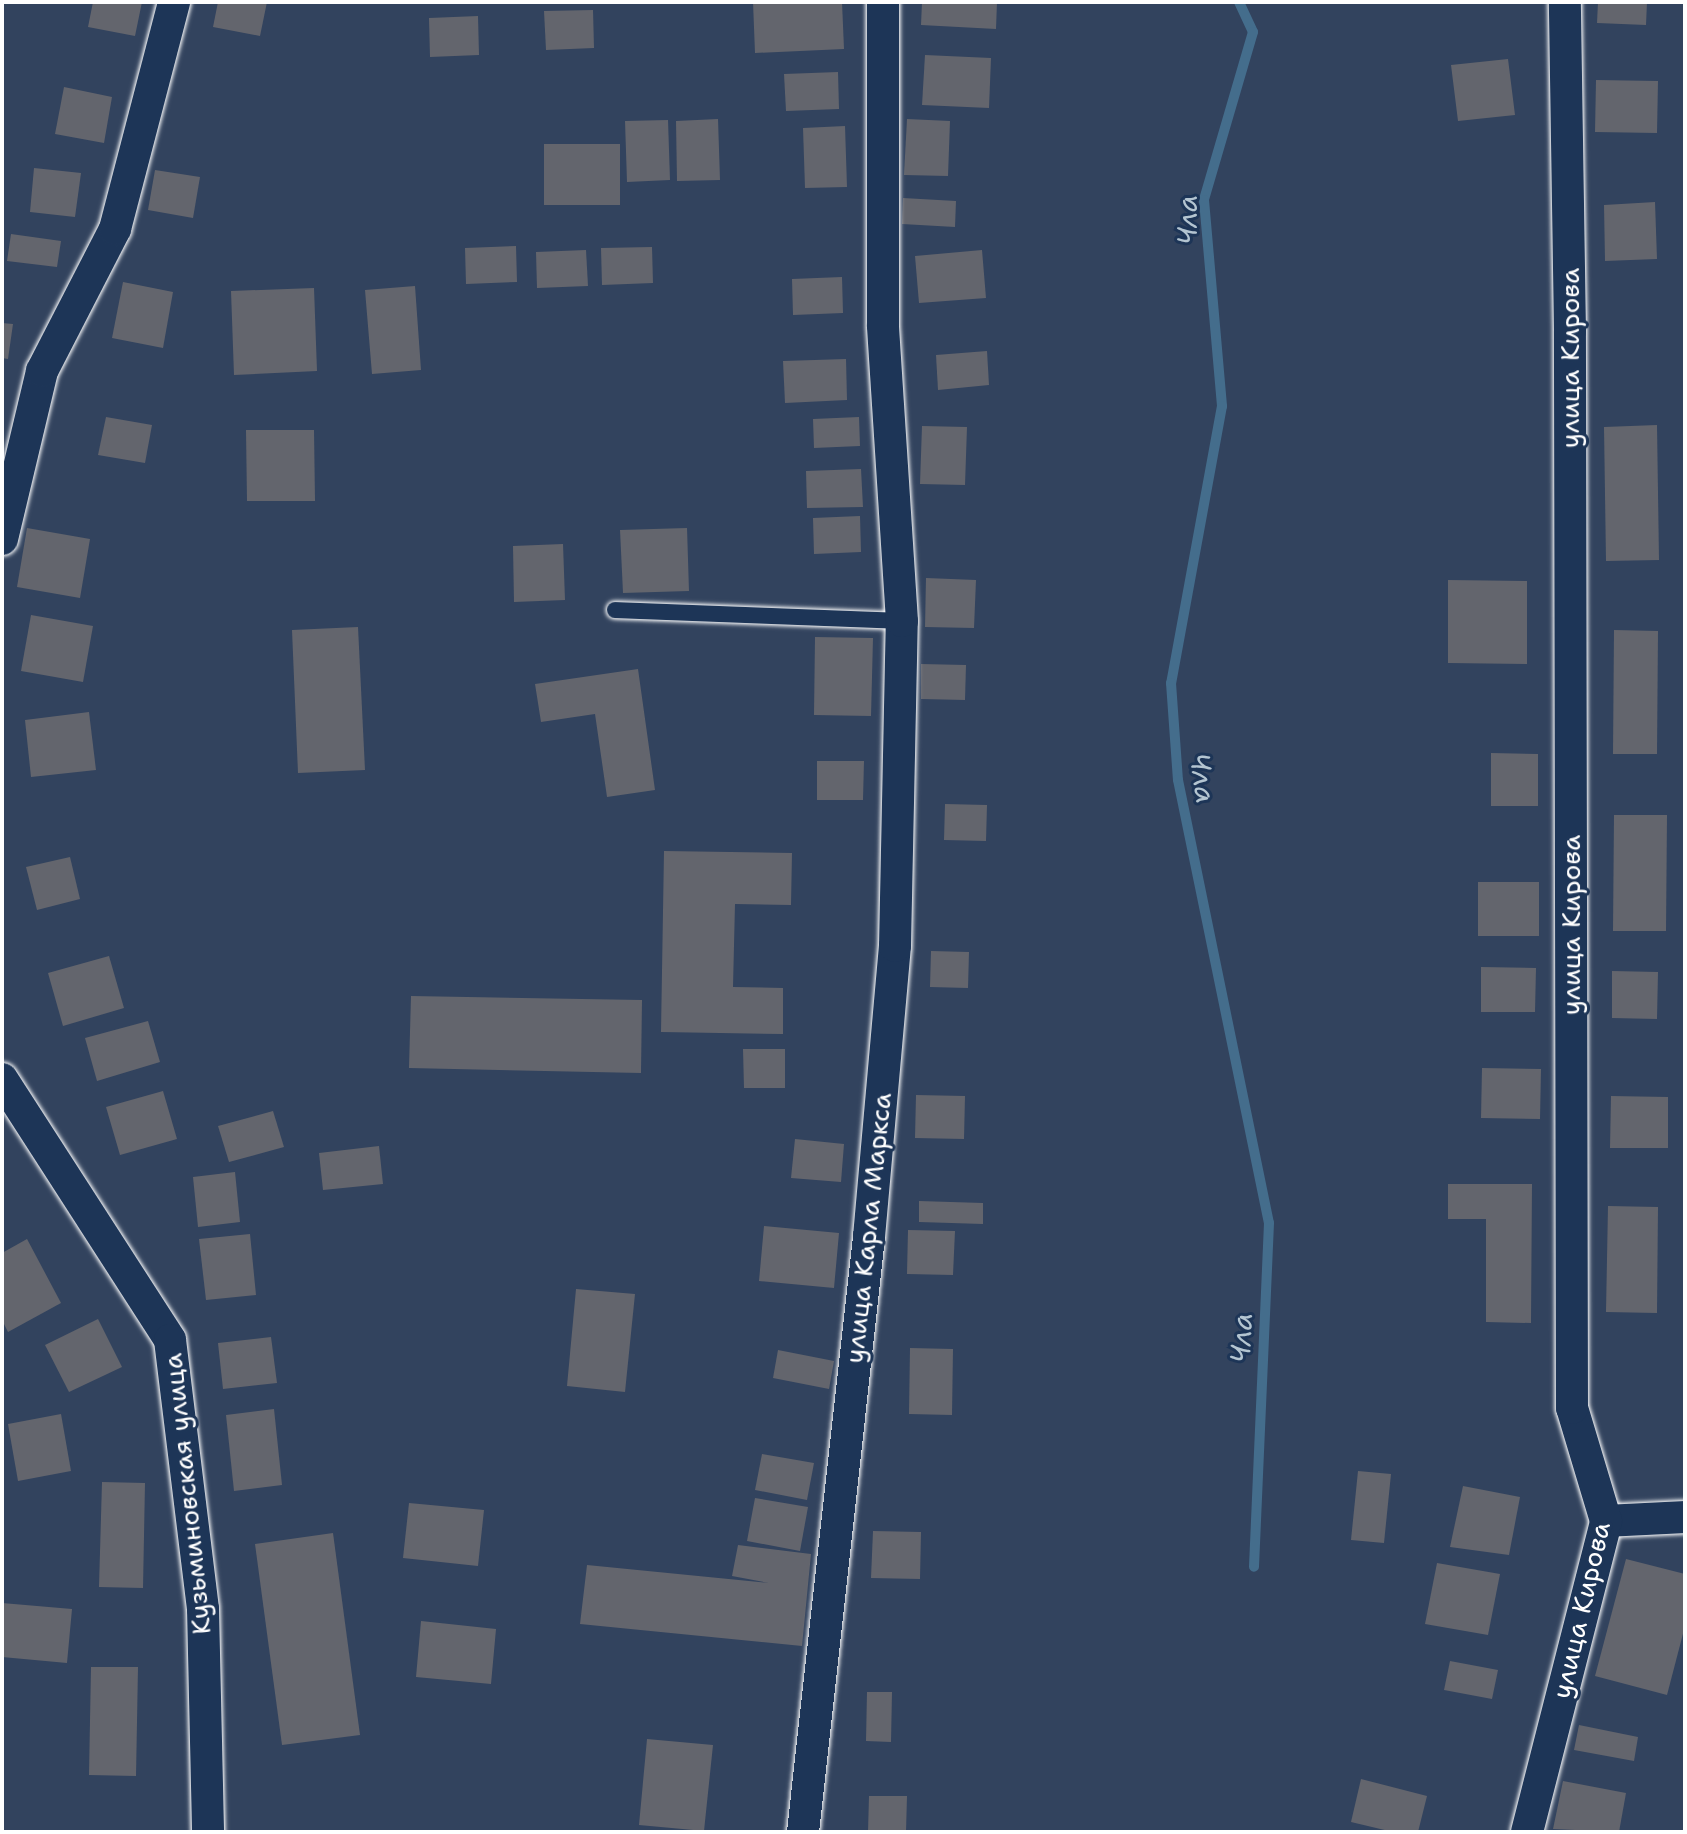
<!DOCTYPE html>
<html>
<head>
<meta charset="utf-8">
<style>
	body { margin:0 }
	#map { position:relative; width:1687px; height:1834px; overflow:hidden; background:#32435e; font-family:"Shantell Sans",sans-serif }
	div>[style] { position:absolute }
	.stream>* { height:10px; margin:-5px; padding:0 5px; transform-origin:5px; border-radius:5px; background:#446d8c }
	.building>* { inset:0; background:#63656d }
	.roads { filter:drop-shadow(0 0 2px #fff) drop-shadow(0 0 2px #fff) }
	.lane>* { height:16px; margin:-8px; padding:0 8px; transform-origin:8px; border-radius:8px; background:#1d3557 }
	.street>* { height:32px; margin:-16px; padding:0 16px; transform-origin:16px; border-radius:16px; background:#1d3557 }
	span { translate:-50% -50%; white-space:nowrap; text-align:center; line-height:1.15; -webkit-text-stroke:6px #1d3557; paint-order:stroke }
	.street-label { font-size:26px; color:#fff }
	.water-label { font-size:28px; color:#b4c5d1; font-style:italic }
	.frame { position:absolute; inset:0; border:4px solid #fff; pointer-events:none }
</style>
</head>
<body>
<div id="map">
	<div class="stream">
		<div style="left:1239px;top:2px;width:33px;rotate:65deg"></div>
		<div style="left:1253px;top:32px;width:175px;rotate:106.3deg"></div>
		<div style="left:1204px;top:200px;width:207px;rotate:85deg"></div>
		<div style="left:1222px;top:406px;width:282px;rotate:100.4deg"></div>
		<div style="left:1171px;top:683px;width:97px;rotate:85.9deg"></div>
		<div style="left:1178px;top:780px;width:452px;rotate:78.4deg"></div>
		<div style="left:1269px;top:1223px;width:344px;rotate:92.5deg"></div>
	</div>
	<div class="building">
		<div style="clip-path:polygon(93px 2px,142px 2px,135px 36px,88px 27px)"></div>
		<div style="clip-path:polygon(218px 2px,267px 2px,260px 36px,213px 27px)"></div>
		<div style="clip-path:polygon(753px 2px,842px 2px,844px 49px,755px 53px)"></div>
		<div style="clip-path:polygon(922px 2px,997px 2px,996px 29px,921px 25px)"></div>
		<div style="clip-path:polygon(1598px 2px,1647px 2px,1646px 25px,1597px 23px)"></div>
		<div style="clip-path:polygon(593px 10px,594px 48px,546px 50px,544px 11px)"></div>
		<div style="clip-path:polygon(478px 16px,479px 55px,430px 57px,429px 18px)"></div>
		<div style="clip-path:polygon(925px 55px,991px 58px,989px 108px,922px 105px)"></div>
		<div style="clip-path:polygon(1508px 59px,1515px 115px,1458px 121px,1451px 65px)"></div>
		<div style="clip-path:polygon(838px 72px,839px 109px,786px 111px,784px 74px)"></div>
		<div style="clip-path:polygon(1596px 80px,1658px 81px,1657px 133px,1595px 132px)"></div>
		<div style="clip-path:polygon(64px 87px,112px 97px,104px 143px,55px 134px)"></div>
		<div style="clip-path:polygon(718px 119px,720px 180px,677px 181px,676px 121px)"></div>
		<div style="clip-path:polygon(907px 119px,950px 121px,948px 176px,904px 175px)"></div>
		<div style="clip-path:polygon(668px 120px,670px 180px,627px 182px,625px 121px)"></div>
		<div style="clip-path:polygon(845px 126px,847px 187px,805px 188px,803px 128px)"></div>
		<div style="clip-path:polygon(544px 144px,620px 144px,620px 205px,544px 205px)"></div>
		<div style="clip-path:polygon(34px 168px,81px 173px,75px 217px,30px 212px)"></div>
		<div style="clip-path:polygon(155px 170px,200px 177px,193px 218px,148px 210px)"></div>
		<div style="clip-path:polygon(903px 198px,956px 201px,955px 227px,902px 224px)"></div>
		<div style="clip-path:polygon(1655px 202px,1657px 259px,1605px 261px,1604px 205px)"></div>
		<div style="clip-path:polygon(11px 234px,61px 241px,57px 267px,7px 261px)"></div>
		<div style="clip-path:polygon(516px 246px,517px 282px,466px 284px,465px 248px)"></div>
		<div style="clip-path:polygon(652px 247px,653px 283px,602px 285px,601px 248px)"></div>
		<div style="clip-path:polygon(586px 250px,588px 286px,537px 288px,536px 252px)"></div>
		<div style="clip-path:polygon(982px 250px,986px 298px,919px 303px,915px 256px)"></div>
		<div style="clip-path:polygon(842px 277px,843px 313px,793px 315px,792px 279px)"></div>
		<div style="clip-path:polygon(123px 282px,173px 292px,163px 348px,112px 338px)"></div>
		<div style="clip-path:polygon(415px 286px,421px 370px,372px 374px,365px 290px)"></div>
		<div style="clip-path:polygon(314px 288px,317px 371px,234px 375px,231px 291px)"></div>
		<div style="clip-path:polygon(2px 323px,13px 324px,8px 359px,2px 358px)"></div>
		<div style="clip-path:polygon(987px 351px,989px 385px,938px 390px,936px 355px)"></div>
		<div style="clip-path:polygon(846px 359px,847px 400px,785px 403px,783px 361px)"></div>
		<div style="clip-path:polygon(106px 417px,152px 425px,145px 463px,98px 455px)"></div>
		<div style="clip-path:polygon(859px 417px,860px 446px,814px 448px,813px 419px)"></div>
		<div style="clip-path:polygon(1657px 425px,1659px 560px,1606px 561px,1604px 427px)"></div>
		<div style="clip-path:polygon(922px 426px,967px 427px,965px 485px,920px 484px)"></div>
		<div style="clip-path:polygon(246px 430px,314px 430px,315px 501px,247px 501px)"></div>
		<div style="clip-path:polygon(861px 469px,863px 507px,807px 508px,806px 471px)"></div>
		<div style="clip-path:polygon(860px 516px,861px 552px,814px 554px,813px 518px)"></div>
		<div style="clip-path:polygon(27px 528px,90px 539px,80px 598px,17px 587px)"></div>
		<div style="clip-path:polygon(687px 528px,689px 591px,623px 593px,620px 530px)"></div>
		<div style="clip-path:polygon(563px 544px,565px 600px,514px 602px,513px 546px)"></div>
		<div style="clip-path:polygon(926px 578px,976px 580px,974px 628px,925px 627px)"></div>
		<div style="clip-path:polygon(1448px 580px,1527px 581px,1527px 664px,1448px 663px)"></div>
		<div style="clip-path:polygon(31px 615px,93px 626px,83px 682px,21px 671px)"></div>
		<div style="clip-path:polygon(358px 627px,365px 770px,298px 773px,292px 630px)"></div>
		<div style="clip-path:polygon(1614px 630px,1658px 631px,1657px 754px,1613px 754px)"></div>
		<div style="clip-path:polygon(815px 637px,873px 638px,871px 716px,814px 715px)"></div>
		<div style="clip-path:polygon(921px 664px,966px 665px,965px 700px,921px 699px)"></div>
		<div style="clip-path:polygon(638px 669px,655px 790px,607px 797px,595px 714px,541px 722px,535px 684px)"></div>
		<div style="clip-path:polygon(89px 712px,96px 770px,31px 777px,25px 720px)"></div>
		<div style="clip-path:polygon(1491px 753px,1538px 754px,1538px 806px,1491px 806px)"></div>
		<div style="clip-path:polygon(817px 761px,864px 761px,863px 800px,817px 800px)"></div>
		<div style="clip-path:polygon(945px 804px,987px 805px,986px 841px,944px 840px)"></div>
		<div style="clip-path:polygon(1614px 815px,1667px 815px,1666px 931px,1613px 931px)"></div>
		<div style="clip-path:polygon(664px 851px,792px 853px,791px 905px,735px 904px,733px 987px,783px 988px,783px 1034px,661px 1032px)"></div>
		<div style="clip-path:polygon(70px 857px,80px 899px,37px 910px,26px 867px)"></div>
		<div style="clip-path:polygon(1478px 882px,1539px 882px,1539px 936px,1478px 936px)"></div>
		<div style="clip-path:polygon(931px 951px,969px 952px,968px 988px,930px 987px)"></div>
		<div style="clip-path:polygon(109px 956px,124px 1008px,63px 1026px,48px 973px)"></div>
		<div style="clip-path:polygon(1481px 967px,1536px 968px,1535px 1012px,1481px 1012px)"></div>
		<div style="clip-path:polygon(1612px 971px,1658px 972px,1657px 1019px,1612px 1018px)"></div>
		<div style="clip-path:polygon(411px 996px,642px 1000px,641px 1073px,409px 1068px)"></div>
		<div style="clip-path:polygon(148px 1021px,160px 1062px,97px 1081px,85px 1038px)"></div>
		<div style="clip-path:polygon(743px 1049px,785px 1049px,785px 1088px,744px 1088px)"></div>
		<div style="clip-path:polygon(1482px 1068px,1541px 1069px,1540px 1119px,1481px 1118px)"></div>
		<div style="clip-path:polygon(163px 1091px,177px 1139px,120px 1155px,106px 1107px)"></div>
		<div style="clip-path:polygon(916px 1095px,965px 1096px,964px 1139px,915px 1138px)"></div>
		<div style="clip-path:polygon(1611px 1096px,1668px 1097px,1668px 1148px,1610px 1148px)"></div>
		<div style="clip-path:polygon(273px 1111px,284px 1147px,229px 1162px,218px 1126px)"></div>
		<div style="clip-path:polygon(795px 1139px,844px 1144px,841px 1182px,791px 1178px)"></div>
		<div style="clip-path:polygon(379px 1146px,383px 1184px,323px 1190px,319px 1153px)"></div>
		<div style="clip-path:polygon(235px 1172px,240px 1222px,198px 1227px,193px 1177px)"></div>
		<div style="clip-path:polygon(1448px 1184px,1532px 1184px,1531px 1323px,1486px 1322px,1486px 1219px,1448px 1219px)"></div>
		<div style="clip-path:polygon(919px 1201px,983px 1203px,983px 1224px,919px 1222px)"></div>
		<div style="clip-path:polygon(1608px 1206px,1658px 1207px,1657px 1313px,1606px 1312px)"></div>
		<div style="clip-path:polygon(764px 1226px,839px 1233px,834px 1288px,759px 1281px)"></div>
		<div style="clip-path:polygon(908px 1230px,955px 1231px,953px 1275px,907px 1274px)"></div>
		<div style="clip-path:polygon(250px 1234px,256px 1295px,206px 1300px,199px 1239px)"></div>
		<div style="clip-path:polygon(27px 1239px,61px 1303px,8px 1332px,2px 1320px,2px 1253px)"></div>
		<div style="clip-path:polygon(576px 1289px,635px 1294px,625px 1392px,567px 1386px)"></div>
		<div style="clip-path:polygon(98px 1319px,122px 1367px,69px 1392px,45px 1345px)"></div>
		<div style="clip-path:polygon(271px 1337px,277px 1383px,223px 1389px,218px 1343px)"></div>
		<div style="clip-path:polygon(910px 1348px,953px 1349px,952px 1415px,909px 1414px)"></div>
		<div style="clip-path:polygon(778px 1350px,834px 1361px,829px 1389px,773px 1378px)"></div>
		<div style="clip-path:polygon(274px 1409px,282px 1485px,234px 1491px,226px 1415px)"></div>
		<div style="clip-path:polygon(61px 1414px,71px 1471px,18px 1481px,8px 1424px)"></div>
		<div style="clip-path:polygon(762px 1454px,814px 1463px,807px 1500px,755px 1490px)"></div>
		<div style="clip-path:polygon(1358px 1471px,1391px 1474px,1384px 1543px,1351px 1540px)"></div>
		<div style="clip-path:polygon(102px 1482px,145px 1483px,143px 1588px,99px 1587px)"></div>
		<div style="clip-path:polygon(1463px 1486px,1520px 1497px,1509px 1555px,1450px 1547px)"></div>
		<div style="clip-path:polygon(755px 1498px,808px 1507px,800px 1551px,747px 1541px)"></div>
		<div style="clip-path:polygon(409px 1503px,484px 1510px,478px 1566px,403px 1558px)"></div>
		<div style="clip-path:polygon(873px 1531px,921px 1532px,920px 1579px,871px 1578px)"></div>
		<div style="clip-path:polygon(333px 1533px,360px 1735px,282px 1745px,255px 1544px)"></div>
		<div style="clip-path:polygon(738px 1545px,811px 1554px,802px 1646px,580px 1624px,587px 1565px,769px 1583px,732px 1576px)"></div>
		<div style="clip-path:polygon(1626px 1559px,1685px 1574px,1685px 1626px,1667px 1695px,1595px 1676px)"></div>
		<div style="clip-path:polygon(1437px 1563px,1500px 1574px,1488px 1635px,1425px 1624px)"></div>
		<div style="clip-path:polygon(2px 1603px,72px 1609px,67px 1663px,2px 1657px)"></div>
		<div style="clip-path:polygon(421px 1621px,496px 1629px,491px 1684px,416px 1677px)"></div>
		<div style="clip-path:polygon(1450px 1661px,1498px 1670px,1492px 1699px,1444px 1690px)"></div>
		<div style="clip-path:polygon(91px 1667px,138px 1667px,136px 1776px,89px 1775px)"></div>
		<div style="clip-path:polygon(867px 1692px,892px 1692px,891px 1742px,866px 1741px)"></div>
		<div style="clip-path:polygon(1579px 1725px,1638px 1737px,1634px 1761px,1574px 1750px)"></div>
		<div style="clip-path:polygon(647px 1739px,713px 1745px,704px 1831px,639px 1825px)"></div>
		<div style="clip-path:polygon(1361px 1779px,1427px 1796px,1418px 1832px,1393px 1832px,1351px 1822px)"></div>
		<div style="clip-path:polygon(1563px 1781px,1626px 1793px,1619px 1832px,1553px 1829px)"></div>
		<div style="clip-path:polygon(869px 1796px,907px 1796px,906px 1832px,868px 1832px)"></div>
	</div>
	<div class="roads">
		<div class="lane">
			<div style="left:615px;top:610px;width:287px;rotate:2.2deg"></div>
		</div>
		<div class="street">
			<div style="left:2px;top:539px;width:173px;rotate:-76.6deg"></div>
			<div style="left:42px;top:371px;width:160px;rotate:-62.8deg"></div>
			<div style="left:115px;top:229px;width:235px;rotate:-75.4deg"></div>
			<div style="left:2px;top:1079px;width:310px;rotate:57.2deg"></div>
			<div style="left:170px;top:1340px;width:271px;rotate:83deg"></div>
			<div style="left:203px;top:1609px;width:223px;rotate:88.7deg"></div>
			<div style="left:1606px;top:1521px;width:79px;rotate:-2.9deg"></div>
			<div style="left:803px;top:1832px;width:599px;rotate:-83.67deg"></div>
			<div style="left:869px;top:1237px;width:292px;rotate:-84.9deg"></div>
			<div style="left:895px;top:946px;width:325px;rotate:-88.8deg"></div>
			<div style="left:902px;top:621px;width:297px;rotate:-93.7deg"></div>
			<div style="left:883px;top:325px;width:323px;rotate:-90deg"></div>
			<div style="left:1527px;top:1832px;width:321px;rotate:-75.7deg"></div>
			<div style="left:1606px;top:1521px;width:118px;rotate:-106.7deg"></div>
			<div style="left:1572px;top:1408px;width:1077px;rotate:-90.11deg"></div>
			<div style="left:1570px;top:331px;width:329px;rotate:-90.9deg"></div>
		</div>
	</div>
	<div class="street-label">
		<span style="left:1570px;top:358px;rotate:-90deg">улица Кирова</span>
		<span style="left:1571px;top:925px;rotate:-90deg">улица Кирова</span>
		<span style="left:868px;top:1228px;rotate:-84deg">улица Карла Маркса</span>
		<span style="left:187px;top:1494px;rotate:-96deg">Кузьминовская улица</span>
		<span style="left:1581px;top:1610px;rotate:-77deg">улица Кирова</span>
	</div>
	<div class="water-label">
		<span style="left:1187px;top:220px;rotate:-90deg">Чла</span>
		<span style="left:1203px;top:778px;rotate:82deg">Чла</span>
		<span style="left:1241px;top:1338px;rotate:-87deg">Чла</span>
	</div>
	<div class="frame"></div>
</div>
</body>
</html>
